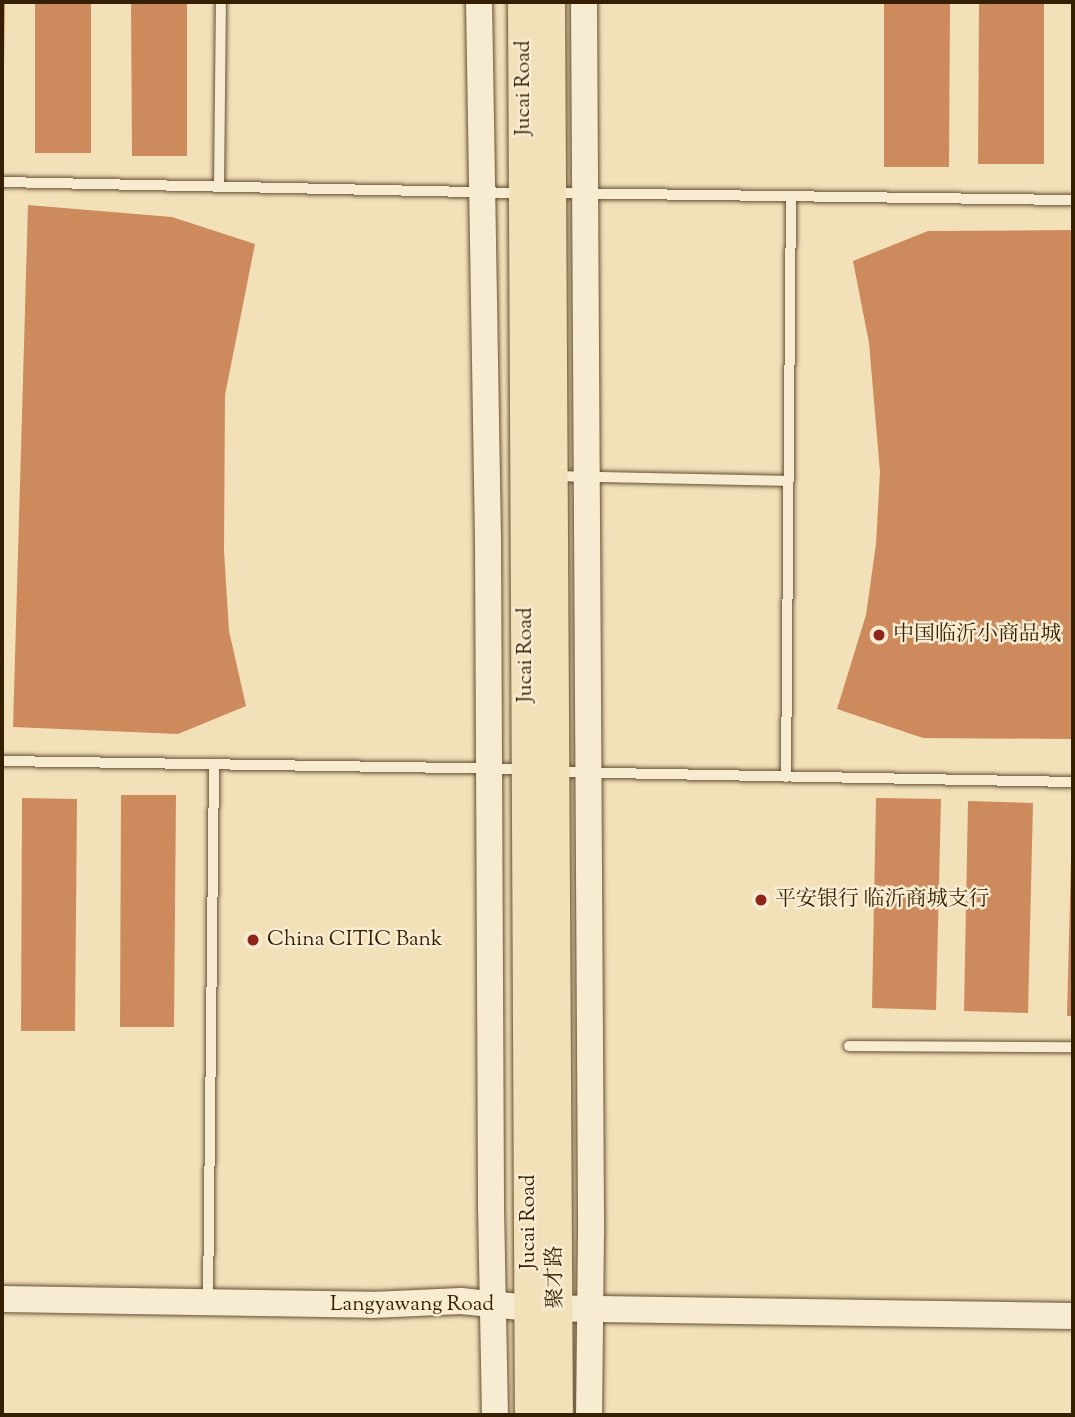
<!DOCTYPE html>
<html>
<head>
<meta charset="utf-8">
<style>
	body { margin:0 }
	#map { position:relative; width:1075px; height:1417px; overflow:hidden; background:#f2e0b9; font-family:"Sorts Mill Goudy","Noto Serif SC",serif }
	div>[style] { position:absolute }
	.building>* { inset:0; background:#cd8a5d }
	.roads { filter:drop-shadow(0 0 2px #644f30) drop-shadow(0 0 2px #644f30) }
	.lane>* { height:10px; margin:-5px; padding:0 5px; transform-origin:5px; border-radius:5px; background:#f7ebd2 }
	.secondary>* { height:26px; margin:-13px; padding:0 13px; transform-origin:13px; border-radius:13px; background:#f7ebd2 }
	.primary>* { height:30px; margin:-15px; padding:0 15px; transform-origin:15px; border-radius:15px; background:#f2e0b9 }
	.dots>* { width:19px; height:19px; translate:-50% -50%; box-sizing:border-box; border:4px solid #f7ebd2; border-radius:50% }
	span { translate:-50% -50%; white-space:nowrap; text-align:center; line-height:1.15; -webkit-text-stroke:5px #f7ebd2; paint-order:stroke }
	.street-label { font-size:21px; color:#341f02 }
	.poi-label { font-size:21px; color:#341f02 }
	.left { translate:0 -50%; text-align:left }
	.frame { position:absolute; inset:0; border:4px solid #341f02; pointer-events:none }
</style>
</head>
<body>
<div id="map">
	<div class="building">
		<div style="clip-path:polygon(2px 2px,5px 2px,4px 65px,2px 65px)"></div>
		<div style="clip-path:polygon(35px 2px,91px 2px,91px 153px,35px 153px)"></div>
		<div style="clip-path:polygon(131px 2px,187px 2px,187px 156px,132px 156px)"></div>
		<div style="clip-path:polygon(884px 2px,950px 2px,949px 167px,884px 167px)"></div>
		<div style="clip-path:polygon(979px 2px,1044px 2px,1044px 164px,978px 164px)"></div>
		<div style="clip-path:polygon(28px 205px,172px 217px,255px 244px,225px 395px,224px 550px,229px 631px,246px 706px,178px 734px,13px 727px)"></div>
		<div style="clip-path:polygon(1073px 230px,1073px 739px,923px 738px,837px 709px,866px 615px,876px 544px,880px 472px,869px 343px,853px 261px,928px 231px)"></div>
		<div style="clip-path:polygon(121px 795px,176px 795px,174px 1027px,120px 1027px)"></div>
		<div style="clip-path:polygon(22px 798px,77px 799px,75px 1031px,21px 1031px)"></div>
		<div style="clip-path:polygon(876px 798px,941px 799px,936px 1010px,872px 1008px)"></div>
		<div style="clip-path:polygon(968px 801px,1033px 803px,1028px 1013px,964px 1011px)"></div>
		<div style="clip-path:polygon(1071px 859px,1073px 859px,1073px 1016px,1067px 1016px)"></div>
	</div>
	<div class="roads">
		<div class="lane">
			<div style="left:2px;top:182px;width:518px;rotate:1.22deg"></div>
			<div style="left:219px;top:187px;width:185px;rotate:-89.4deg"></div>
			<div style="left:556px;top:193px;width:517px;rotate:0.78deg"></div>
			<div style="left:557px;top:476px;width:231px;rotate:1.2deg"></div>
			<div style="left:2px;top:761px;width:521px;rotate:0.88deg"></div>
			<div style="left:558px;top:772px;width:515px;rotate:1.11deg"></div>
			<div style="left:786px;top:777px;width:581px;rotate:-89.51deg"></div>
			<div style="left:849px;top:1046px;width:224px;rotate:0.3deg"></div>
			<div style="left:208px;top:1302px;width:538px;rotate:-89.36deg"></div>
		</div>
		<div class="secondary">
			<div style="left:479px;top:2px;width:535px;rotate:89.04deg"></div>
			<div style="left:488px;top:537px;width:670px;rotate:89.74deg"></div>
			<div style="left:491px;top:1207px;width:208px;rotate:88.9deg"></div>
			<div style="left:584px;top:2px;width:1229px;rotate:89.67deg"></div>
			<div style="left:591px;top:1231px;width:184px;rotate:90.6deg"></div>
			<div style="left:2px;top:1299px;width:370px;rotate:0.9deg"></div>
			<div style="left:372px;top:1305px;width:89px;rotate:-2.6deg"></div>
			<div style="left:461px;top:1301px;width:69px;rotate:5.8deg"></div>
			<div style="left:530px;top:1308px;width:543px;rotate:0.84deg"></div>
		</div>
		<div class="primary">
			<div style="left:523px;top:2px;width:1413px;rotate:89.72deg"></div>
			<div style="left:550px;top:2px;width:1413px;rotate:89.68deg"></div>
		</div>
	</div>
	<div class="dots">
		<div style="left:879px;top:635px;background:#8f2418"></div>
		<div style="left:761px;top:900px;background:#8f2418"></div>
		<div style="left:253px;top:940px;background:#8f2418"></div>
	</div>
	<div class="street-label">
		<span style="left:524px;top:88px;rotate:-90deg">Jucai Road</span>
		<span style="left:526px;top:655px;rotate:-90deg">Jucai Road</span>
		<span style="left:529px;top:1222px;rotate:-90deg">Jucai Road</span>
		<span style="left:556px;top:1277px;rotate:-91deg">聚才路</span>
		<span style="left:412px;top:1305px">Langyawang Road</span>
	</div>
	<div class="poi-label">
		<span class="left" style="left:893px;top:635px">中国临沂小商品城</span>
		<span class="left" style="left:775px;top:900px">平安银行 临沂商城支行</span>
		<span class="left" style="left:267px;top:940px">China CITIC Bank</span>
	</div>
	<div class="frame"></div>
</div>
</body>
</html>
